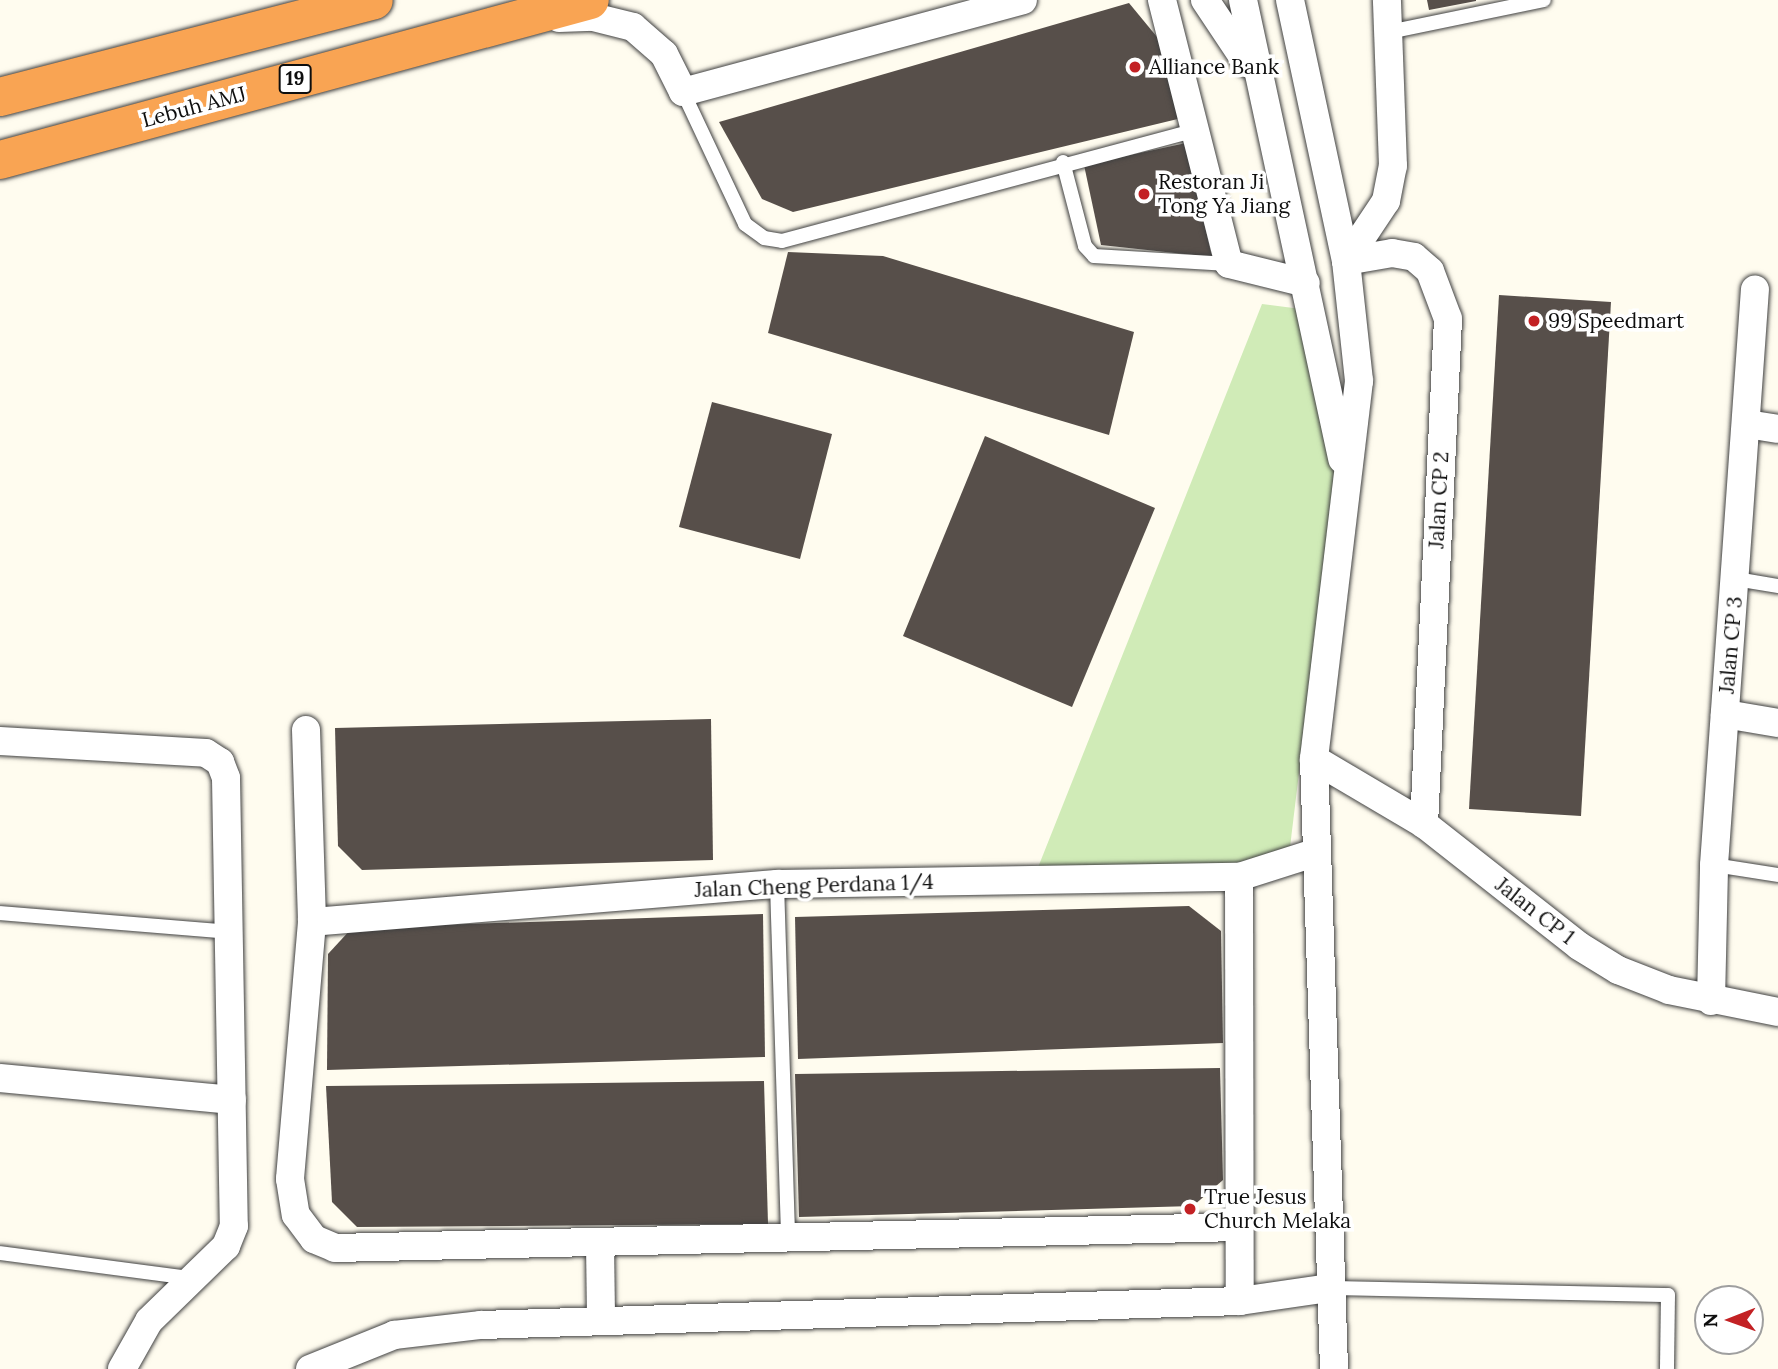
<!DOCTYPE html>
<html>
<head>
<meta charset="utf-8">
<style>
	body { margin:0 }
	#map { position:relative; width:1778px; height:1369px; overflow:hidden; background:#fffcef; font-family:Lora,serif }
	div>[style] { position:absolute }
	.green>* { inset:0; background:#d0ebb7 }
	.building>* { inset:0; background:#574f4a }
	.roads { filter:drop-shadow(0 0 2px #414141) drop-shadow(0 0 2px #414141) }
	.lane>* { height:14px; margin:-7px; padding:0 7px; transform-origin:7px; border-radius:7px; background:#fff }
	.street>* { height:28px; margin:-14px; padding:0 14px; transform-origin:14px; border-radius:14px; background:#fff }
	.highway>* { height:38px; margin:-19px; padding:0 19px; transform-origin:19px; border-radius:19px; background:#f9a453 }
	.dots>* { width:19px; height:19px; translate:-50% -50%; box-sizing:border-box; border:4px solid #fff; border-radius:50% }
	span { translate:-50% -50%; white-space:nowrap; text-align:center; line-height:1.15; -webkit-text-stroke:7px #fff; paint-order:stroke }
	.shield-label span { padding:2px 5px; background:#fff; border:2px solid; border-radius:5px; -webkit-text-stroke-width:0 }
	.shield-label { font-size:19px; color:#0e0e0e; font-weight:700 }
	.poi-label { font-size:21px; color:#0e0e0e }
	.left { translate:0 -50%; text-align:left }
	.street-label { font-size:21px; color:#0e0e0e }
	.north { position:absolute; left:1694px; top:1285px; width:70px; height:70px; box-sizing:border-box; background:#fff; border:2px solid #9f9f9f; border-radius:50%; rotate:269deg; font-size:19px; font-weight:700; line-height:28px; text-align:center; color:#0e0e0e }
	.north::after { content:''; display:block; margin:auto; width:24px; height:32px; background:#c32124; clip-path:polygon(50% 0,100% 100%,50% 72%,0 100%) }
</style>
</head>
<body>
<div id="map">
	<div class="green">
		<div style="clip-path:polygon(1262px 304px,1301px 309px,1338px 450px,1287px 872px,1035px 875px)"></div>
	</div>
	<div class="building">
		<div style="clip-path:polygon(1427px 0,1476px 0,1476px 1px,1429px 10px)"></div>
		<div style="clip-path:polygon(1129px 3px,1162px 43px,1186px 117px,793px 212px,762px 199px,719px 122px)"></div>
		<div style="clip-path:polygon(1186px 143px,1212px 257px,1101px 245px,1084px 165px)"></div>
		<div style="clip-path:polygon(788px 252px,883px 256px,1134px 332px,1109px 435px,768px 333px)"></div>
		<div style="clip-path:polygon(1499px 295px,1611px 302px,1581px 816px,1469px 809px)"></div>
		<div style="clip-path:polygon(712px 402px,832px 434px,800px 559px,679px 527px)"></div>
		<div style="clip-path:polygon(985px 436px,1155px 508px,1072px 707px,903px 636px)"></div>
		<div style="clip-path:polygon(711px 719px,713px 860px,362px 870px,338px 846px,335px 728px)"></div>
		<div style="clip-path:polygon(1189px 906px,1221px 931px,1223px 1043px,798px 1059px,795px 917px)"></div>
		<div style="clip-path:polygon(763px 914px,765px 1057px,327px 1070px,328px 954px,352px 928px)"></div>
		<div style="clip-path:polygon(1220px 1068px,1223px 1180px,1193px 1206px,799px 1217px,795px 1074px)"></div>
		<div style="clip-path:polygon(764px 1081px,768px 1224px,357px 1227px,332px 1202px,326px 1086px)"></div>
	</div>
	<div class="roads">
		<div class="lane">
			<div style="left:1389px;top:32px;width:158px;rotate:-11.7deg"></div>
			<div style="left:683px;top:92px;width:146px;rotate:64.8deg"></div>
			<div style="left:745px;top:224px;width:24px;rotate:36deg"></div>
			<div style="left:764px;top:238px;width:18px;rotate:9deg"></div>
			<div style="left:782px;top:241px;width:429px;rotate:-15deg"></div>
			<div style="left:1063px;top:162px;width:87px;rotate:75.3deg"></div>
			<div style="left:1085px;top:246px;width:13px;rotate:48deg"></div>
			<div style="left:1094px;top:256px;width:135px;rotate:3.4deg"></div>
			<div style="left:1736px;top:579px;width:43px;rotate:9.5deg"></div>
			<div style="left:1714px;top:865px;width:65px;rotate:8.9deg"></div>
			<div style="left:777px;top:884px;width:356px;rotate:88.2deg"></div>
			<div style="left:0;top:913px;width:231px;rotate:4.7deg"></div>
			<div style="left:0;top:1253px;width:191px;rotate:7.5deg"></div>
			<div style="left:1329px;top:1288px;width:339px;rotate:1.2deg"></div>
			<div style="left:1668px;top:1295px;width:74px;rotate:90.8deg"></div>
		</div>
		<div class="street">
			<div style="left:1162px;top:0;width:272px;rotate:75.8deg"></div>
			<div style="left:1229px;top:264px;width:79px;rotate:13.9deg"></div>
			<div style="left:1205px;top:0;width:76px;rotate:56.3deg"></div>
			<div style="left:1243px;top:0;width:470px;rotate:77.8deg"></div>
			<div style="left:1290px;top:0;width:267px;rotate:77.9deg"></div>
			<div style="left:1346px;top:261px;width:121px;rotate:83.8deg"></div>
			<div style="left:1359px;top:381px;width:381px;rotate:96.8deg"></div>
			<div style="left:1314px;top:759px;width:610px;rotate:88.12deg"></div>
			<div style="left:559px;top:18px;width:34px;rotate:-2deg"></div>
			<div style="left:593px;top:17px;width:41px;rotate:14deg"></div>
			<div style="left:633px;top:27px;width:41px;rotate:41.1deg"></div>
			<div style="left:664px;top:54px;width:42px;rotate:63.4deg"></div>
			<div style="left:683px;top:92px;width:352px;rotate:-15.1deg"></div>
			<div style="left:1346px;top:261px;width:47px;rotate:-9.9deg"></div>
			<div style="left:1392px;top:253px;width:22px;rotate:10deg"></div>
			<div style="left:1414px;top:257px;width:21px;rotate:41deg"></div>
			<div style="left:1430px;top:271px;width:51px;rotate:69.4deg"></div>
			<div style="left:1448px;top:319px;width:506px;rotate:92.72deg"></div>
			<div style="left:1346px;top:261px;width:72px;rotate:-56.3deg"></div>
			<div style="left:1386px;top:201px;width:36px;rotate:-79deg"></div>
			<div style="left:1393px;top:166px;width:166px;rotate:-92.1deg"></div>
			<div style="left:1747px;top:424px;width:31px;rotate:9deg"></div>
			<div style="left:1725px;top:714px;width:54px;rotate:9.6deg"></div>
			<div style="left:306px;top:730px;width:192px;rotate:88.2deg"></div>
			<div style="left:312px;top:922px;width:258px;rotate:94.9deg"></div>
			<div style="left:290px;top:1179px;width:36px;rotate:81deg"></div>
			<div style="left:296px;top:1215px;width:30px;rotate:53deg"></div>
			<div style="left:314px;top:1239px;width:23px;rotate:23deg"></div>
			<div style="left:335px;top:1248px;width:904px;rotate:-1.33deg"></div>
			<div style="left:0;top:741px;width:206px;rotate:3.3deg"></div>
			<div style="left:206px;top:753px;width:17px;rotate:33deg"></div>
			<div style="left:220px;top:762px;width:17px;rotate:69deg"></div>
			<div style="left:226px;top:778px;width:448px;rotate:89deg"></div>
			<div style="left:234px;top:1226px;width:22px;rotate:112deg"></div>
			<div style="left:226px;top:1246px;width:107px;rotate:135.8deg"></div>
			<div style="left:149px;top:1321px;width:55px;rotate:119.4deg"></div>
			<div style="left:1314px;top:759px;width:128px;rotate:30.6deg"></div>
			<div style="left:1424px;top:824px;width:197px;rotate:38.2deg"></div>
			<div style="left:1579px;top:946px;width:46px;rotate:31.6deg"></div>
			<div style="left:1618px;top:970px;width:55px;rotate:21.4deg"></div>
			<div style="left:1669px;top:990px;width:111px;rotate:11.4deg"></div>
			<div style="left:1239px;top:877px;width:424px;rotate:89.9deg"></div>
			<div style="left:312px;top:922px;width:467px;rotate:-4.7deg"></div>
			<div style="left:777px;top:884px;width:462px;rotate:-0.9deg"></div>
			<div style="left:1239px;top:877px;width:79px;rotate:-17.7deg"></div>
			<div style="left:1711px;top:1001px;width:136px;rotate:-88.7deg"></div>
			<div style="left:1714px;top:865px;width:577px;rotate:-85.93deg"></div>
			<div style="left:0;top:1078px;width:233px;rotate:5.4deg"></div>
			<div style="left:600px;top:1244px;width:74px;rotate:89.2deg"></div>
			<div style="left:310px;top:1369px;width:91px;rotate:-22deg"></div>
			<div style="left:394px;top:1335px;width:88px;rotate:-6.6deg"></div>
			<div style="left:481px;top:1325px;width:759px;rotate:-1.81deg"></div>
			<div style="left:1240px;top:1301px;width:90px;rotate:-8.3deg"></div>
		</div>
		<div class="highway">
			<div style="left:0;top:97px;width:386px;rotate:-14.5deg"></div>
			<div style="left:0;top:160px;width:611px;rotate:-15.17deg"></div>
		</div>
	</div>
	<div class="dots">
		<div style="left:1135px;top:67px;background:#c32124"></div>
		<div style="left:1144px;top:194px;background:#c32124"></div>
		<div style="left:1534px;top:321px;background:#c32124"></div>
		<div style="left:1190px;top:1209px;background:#c32124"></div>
	</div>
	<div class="shield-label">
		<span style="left:295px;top:79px">19</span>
	</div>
	<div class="poi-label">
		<span class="left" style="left:1149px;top:67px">Alliance Bank</span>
		<span class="left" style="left:1158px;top:194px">Restoran Ji<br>Tong Ya Jiang</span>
		<span class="left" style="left:1548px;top:321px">99 Speedmart</span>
		<span class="left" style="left:1204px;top:1209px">True Jesus<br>Church Melaka</span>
	</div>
	<div class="street-label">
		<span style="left:194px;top:107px;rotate:-15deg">Lebuh AMJ</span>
		<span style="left:1439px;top:500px;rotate:-87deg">Jalan CP 2</span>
		<span style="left:1731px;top:645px;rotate:-85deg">Jalan CP 3</span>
		<span style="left:814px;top:886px;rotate:-2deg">Jalan Cheng Perdana 1/4</span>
		<span style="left:1535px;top:911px;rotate:38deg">Jalan CP 1</span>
	</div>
	<div class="north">N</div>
</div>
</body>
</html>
